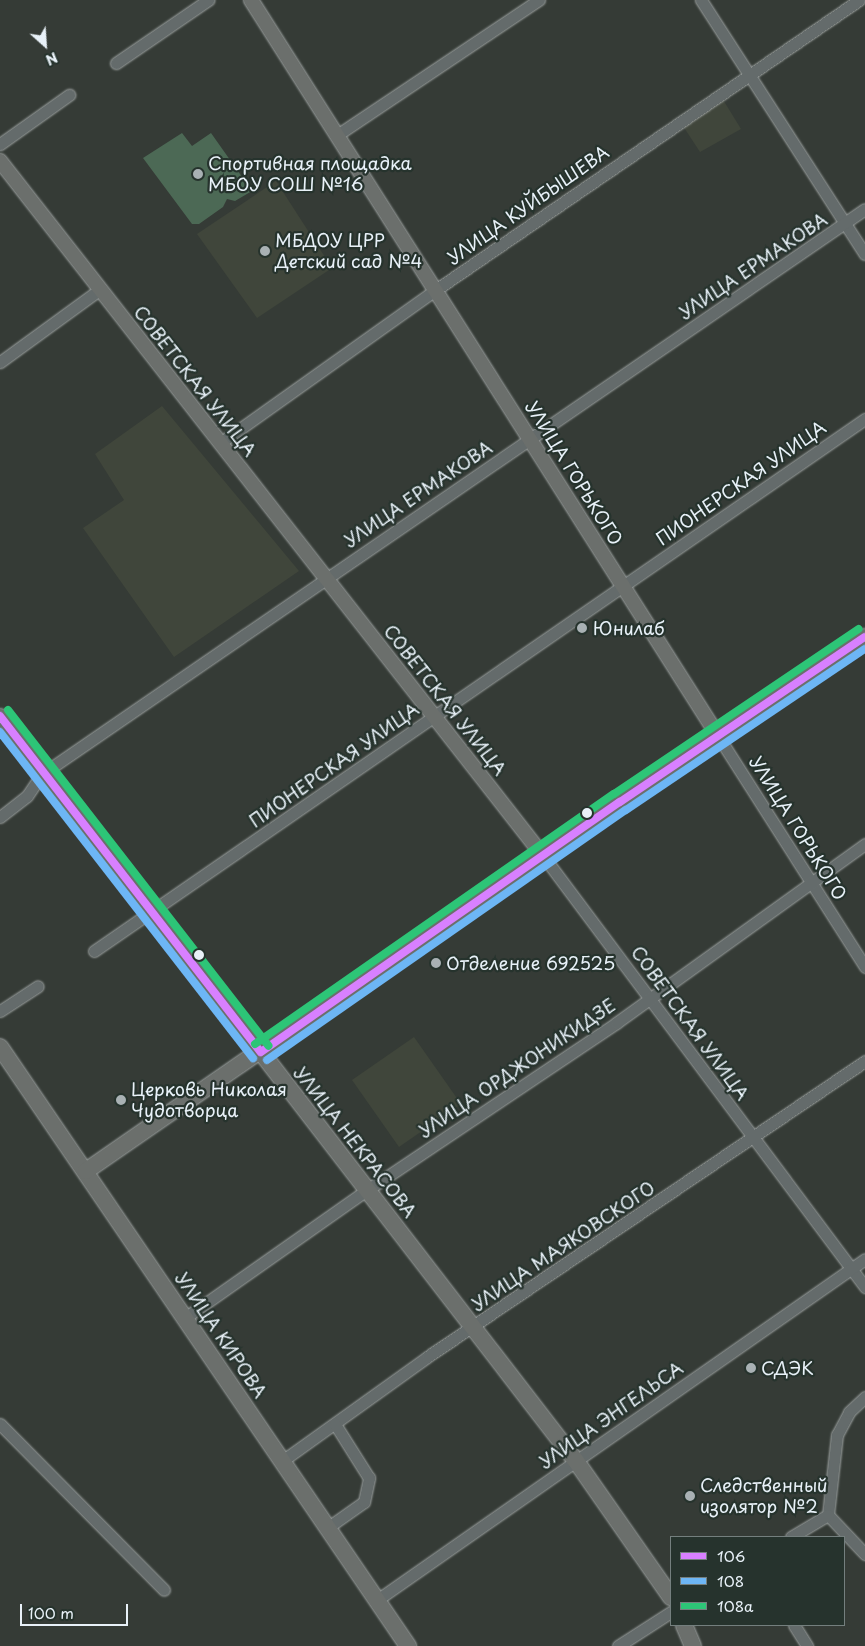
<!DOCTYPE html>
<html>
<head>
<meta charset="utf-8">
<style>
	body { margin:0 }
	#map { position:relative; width:865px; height:1646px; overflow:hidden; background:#353b36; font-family:"Playpen Sans",sans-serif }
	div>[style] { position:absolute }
	.built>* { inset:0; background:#40463b }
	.green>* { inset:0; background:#4c6955 }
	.roads { filter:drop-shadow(0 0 1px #9a9f9e) drop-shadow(0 0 1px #9a9f9e) }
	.minor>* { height:11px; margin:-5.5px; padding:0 5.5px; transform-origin:5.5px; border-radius:5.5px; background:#646b6b }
	.major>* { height:14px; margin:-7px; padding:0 7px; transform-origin:7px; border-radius:7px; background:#6b6f6c }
	.highway>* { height:16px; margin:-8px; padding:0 8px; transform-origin:8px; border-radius:8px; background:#6b6f6c }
	.bus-1>* { height:8px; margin:-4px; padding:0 4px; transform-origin:4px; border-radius:4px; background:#d880ff }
	.bus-2>* { height:8px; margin:-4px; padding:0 4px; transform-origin:4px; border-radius:4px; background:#6db6f5 }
	.bus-3>* { height:8px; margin:-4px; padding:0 4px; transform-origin:4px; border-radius:4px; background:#2dc577 }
	.dots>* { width:14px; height:14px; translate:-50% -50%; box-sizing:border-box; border:2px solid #26332d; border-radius:50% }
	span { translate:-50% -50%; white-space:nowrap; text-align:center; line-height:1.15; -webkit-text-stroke:4.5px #26332d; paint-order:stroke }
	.poi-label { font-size:18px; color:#e8f1f8 }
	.left { translate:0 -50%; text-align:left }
	.street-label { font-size:18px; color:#e8f1f8 }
	.legend { position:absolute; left:670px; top:1536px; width:175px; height:90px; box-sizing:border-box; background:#26332d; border:1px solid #747f7e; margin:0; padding:6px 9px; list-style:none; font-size:15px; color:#e8f1f8 }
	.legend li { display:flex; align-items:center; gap:10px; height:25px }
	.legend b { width:25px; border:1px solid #747f7e }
	.north { position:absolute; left:20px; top:20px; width:50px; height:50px; -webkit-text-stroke:4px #26332d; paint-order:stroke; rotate:154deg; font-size:14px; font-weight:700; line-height:20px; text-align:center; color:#e8f1f8 }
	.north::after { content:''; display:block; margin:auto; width:18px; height:22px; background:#e8f1f8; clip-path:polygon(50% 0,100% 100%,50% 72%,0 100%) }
	.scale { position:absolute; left:20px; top:1604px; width:108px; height:22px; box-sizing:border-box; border:2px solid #e8f1f8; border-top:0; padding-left:6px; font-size:15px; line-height:18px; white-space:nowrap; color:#e8f1f8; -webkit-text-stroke:4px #26332d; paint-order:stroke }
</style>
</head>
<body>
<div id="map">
	<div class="built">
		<div style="clip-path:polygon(722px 98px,741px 129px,700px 152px,683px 126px)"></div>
		<div style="clip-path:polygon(276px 181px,332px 268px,257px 318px,197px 234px)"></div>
		<div style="clip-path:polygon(162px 406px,299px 571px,174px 657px,83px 528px,124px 500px,95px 454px)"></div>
		<div style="clip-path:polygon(414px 1037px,461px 1104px,399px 1147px,352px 1080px)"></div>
	</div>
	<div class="green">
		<div style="clip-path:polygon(182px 133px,192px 146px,211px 133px,252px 191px,235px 201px,227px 199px,223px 207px,199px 224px,192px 224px,143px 158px)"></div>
	</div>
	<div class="roads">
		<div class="minor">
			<div style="left:701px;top:0;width:302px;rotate:57.2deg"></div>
			<div style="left:116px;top:63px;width:112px;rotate:-34.4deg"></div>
			<div style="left:337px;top:135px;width:243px;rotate:-33.8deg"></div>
			<div style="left:0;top:144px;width:85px;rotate:-35.4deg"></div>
			<div style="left:0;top:362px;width:122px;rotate:-36deg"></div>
			<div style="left:220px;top:443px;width:262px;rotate:-35.4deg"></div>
			<div style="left:434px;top:291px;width:515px;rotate:-34.4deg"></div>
			<div style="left:718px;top:736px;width:274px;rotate:57.5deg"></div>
			<div style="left:0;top:817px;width:34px;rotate:-38deg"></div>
			<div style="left:27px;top:796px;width:27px;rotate:-56deg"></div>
			<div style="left:42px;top:774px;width:998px;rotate:-34.47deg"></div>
			<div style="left:544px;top:857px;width:537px;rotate:53.26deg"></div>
			<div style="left:94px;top:951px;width:937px;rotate:-34.61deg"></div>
			<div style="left:0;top:1011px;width:45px;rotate:-33.3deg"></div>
			<div style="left:186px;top:1317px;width:221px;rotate:-35.1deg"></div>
			<div style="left:367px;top:1190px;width:300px;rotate:-33.8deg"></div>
			<div style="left:616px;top:1023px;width:307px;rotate:-35.7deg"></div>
			<div style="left:0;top:1424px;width:233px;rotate:45.3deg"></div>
			<div style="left:282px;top:1461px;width:178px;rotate:-35.6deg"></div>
			<div style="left:427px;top:1357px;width:529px;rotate:-34.05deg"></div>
			<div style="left:828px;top:1515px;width:81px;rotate:-83.6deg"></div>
			<div style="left:837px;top:1435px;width:26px;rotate:-62deg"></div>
			<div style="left:849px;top:1412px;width:22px;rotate:-43deg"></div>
			<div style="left:828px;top:1515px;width:54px;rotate:46.5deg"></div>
			<div style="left:327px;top:1528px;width:45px;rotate:-35.1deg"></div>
			<div style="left:364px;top:1502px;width:25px;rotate:-78deg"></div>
			<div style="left:369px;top:1478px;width:64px;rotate:-122.2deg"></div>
			<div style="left:791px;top:1537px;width:43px;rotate:-30.7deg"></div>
			<div style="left:377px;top:1600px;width:595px;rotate:-34.94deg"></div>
			<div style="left:794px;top:1625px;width:25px;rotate:58deg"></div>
			<div style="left:618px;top:1646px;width:63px;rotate:-32.7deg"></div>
		</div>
		<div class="major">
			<div style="left:251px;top:0;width:872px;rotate:57.6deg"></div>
			<div style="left:0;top:161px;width:883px;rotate:51.99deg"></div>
			<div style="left:0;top:716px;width:425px;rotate:52.2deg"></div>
		</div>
		<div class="highway">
			<div style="left:0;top:1047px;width:725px;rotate:55.74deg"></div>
			<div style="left:261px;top:1052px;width:516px;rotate:52.4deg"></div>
			<div style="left:576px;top:1461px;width:166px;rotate:55.1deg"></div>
			<div style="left:86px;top:1171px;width:649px;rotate:-34.64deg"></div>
			<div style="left:620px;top:802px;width:295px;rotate:-34deg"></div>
			<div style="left:684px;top:1625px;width:23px;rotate:67deg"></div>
		</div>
	</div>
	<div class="bus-1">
		<div style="left:0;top:716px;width:425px;rotate:52.2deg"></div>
		<div style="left:261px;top:1052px;width:437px;rotate:-34.9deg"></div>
		<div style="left:620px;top:802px;width:295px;rotate:-34deg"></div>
	</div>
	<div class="bus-2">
		<div style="left:0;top:732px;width:413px;rotate:52.2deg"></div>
		<div style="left:267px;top:1060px;width:437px;rotate:-34.9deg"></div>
		<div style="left:626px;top:810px;width:288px;rotate:-34deg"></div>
	</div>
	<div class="bus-3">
		<div style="left:8px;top:710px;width:425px;rotate:52.2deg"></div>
		<div style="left:255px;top:1044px;width:437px;rotate:-34.9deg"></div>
		<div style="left:614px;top:794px;width:295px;rotate:-34deg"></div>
	</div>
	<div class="dots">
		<div style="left:198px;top:174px;background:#a9b1b4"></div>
		<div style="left:265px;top:251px;background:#a9b1b4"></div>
		<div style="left:582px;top:628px;background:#a9b1b4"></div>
		<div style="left:587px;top:813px;background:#e8f1f8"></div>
		<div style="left:199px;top:955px;background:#e8f1f8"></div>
		<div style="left:436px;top:963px;background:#a9b1b4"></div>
		<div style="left:121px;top:1100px;background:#a9b1b4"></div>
		<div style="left:751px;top:1368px;background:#a9b1b4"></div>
		<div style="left:690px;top:1496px;background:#a9b1b4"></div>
	</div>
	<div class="poi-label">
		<span class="left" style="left:208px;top:174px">Спортивная площадка<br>МБОУ СОШ №16</span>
		<span class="left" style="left:275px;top:251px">МБДОУ ЦРР<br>Детский сад №4</span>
		<span class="left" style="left:593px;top:628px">Юнилаб</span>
		<span class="left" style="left:446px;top:963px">Отделение 692525</span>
		<span class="left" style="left:131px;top:1100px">Церковь Николая<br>Чудотворца</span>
		<span class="left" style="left:761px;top:1368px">СДЭК</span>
		<span class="left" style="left:700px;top:1496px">Следственный<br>изолятор №2</span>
	</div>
	<div class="street-label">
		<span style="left:528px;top:205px;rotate:-35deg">УЛИЦА КУЙБЫШЕВА</span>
		<span style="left:753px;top:266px;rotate:-34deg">УЛИЦА ЕРМАКОВА</span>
		<span style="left:195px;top:381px;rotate:52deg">СОВЕТСКАЯ УЛИЦА</span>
		<span style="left:574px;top:473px;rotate:58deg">УЛИЦА ГОРЬКОГО</span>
		<span style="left:741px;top:483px;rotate:-35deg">ПИОНЕРСКАЯ УЛИЦА</span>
		<span style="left:418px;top:494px;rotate:-34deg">УЛИЦА ЕРМАКОВА</span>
		<span style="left:445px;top:700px;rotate:52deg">СОВЕТСКАЯ УЛИЦА</span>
		<span style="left:334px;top:765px;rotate:-35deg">ПИОНЕРСКАЯ УЛИЦА</span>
		<span style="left:798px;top:828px;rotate:58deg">УЛИЦА ГОРЬКОГО</span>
		<span style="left:690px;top:1023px;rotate:54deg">СОВЕТСКАЯ УЛИЦА</span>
		<span style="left:517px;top:1068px;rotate:-34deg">УЛИЦА ОРДЖОНИКИДЗЕ</span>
		<span style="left:355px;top:1142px;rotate:52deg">УЛИЦА НЕКРАСОВА</span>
		<span style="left:563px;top:1246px;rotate:-34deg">УЛИЦА МАЯКОВСКОГО</span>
		<span style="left:221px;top:1335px;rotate:56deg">УЛИЦА КИРОВА</span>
		<span style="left:611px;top:1415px;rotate:-35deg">УЛИЦА ЭНГЕЛЬСА</span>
	</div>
	<ul class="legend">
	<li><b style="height:6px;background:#d880ff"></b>106</li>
	<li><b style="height:6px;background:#6db6f5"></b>108</li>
	<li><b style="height:6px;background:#2dc577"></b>108а</li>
	</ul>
	<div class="north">N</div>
	<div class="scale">100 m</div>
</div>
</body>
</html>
